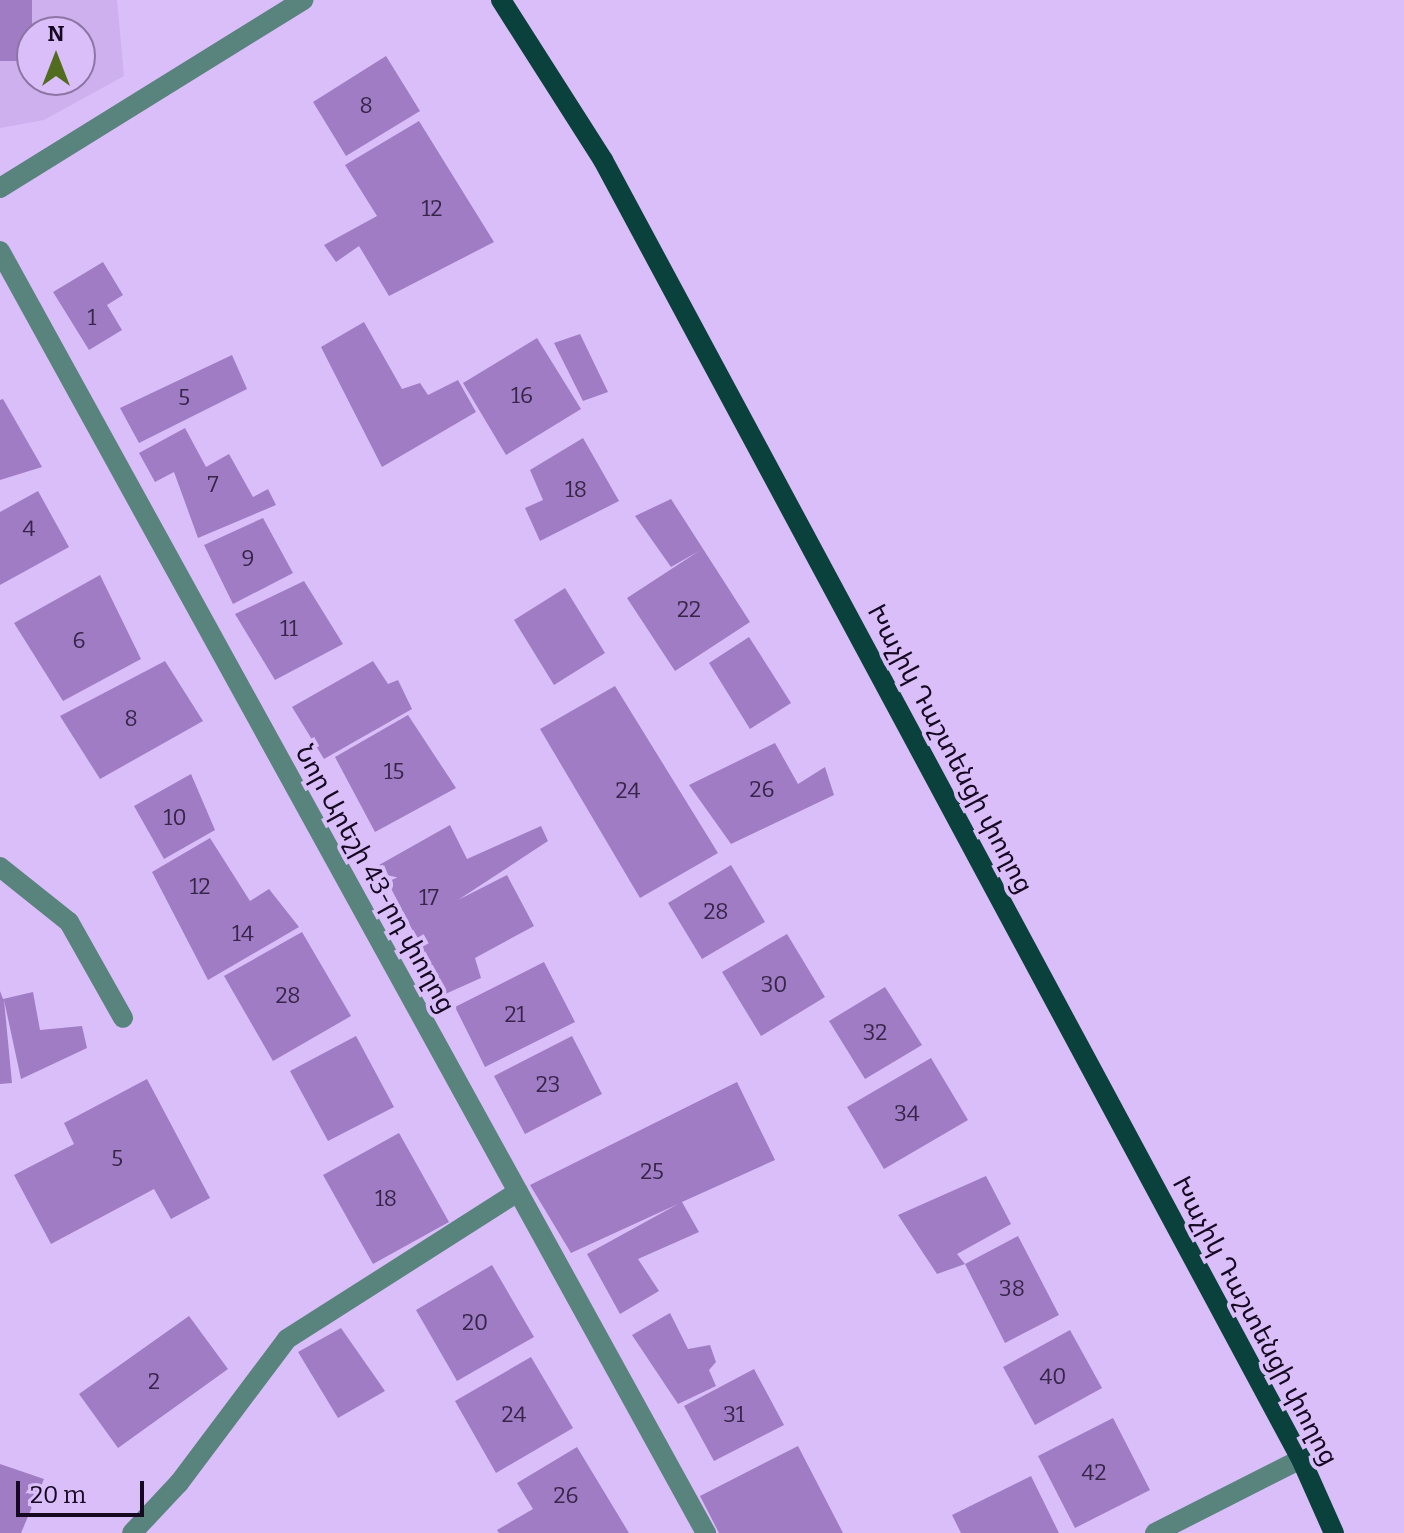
<!DOCTYPE html>
<html>
<head>
<meta charset="utf-8">
<style>
	body { margin:0 }
	#map { position:relative; width:1404px; height:1533px; overflow:hidden; background:#dabef9; font-family:Bitter,"Noto Sans Armenian",serif }
	div>[style] { position:absolute }
	.built>* { inset:0; background:#cdb0ed }
	.building>* { inset:0; background:#a07cc4 }
	.service>* { height:20px; margin:-10px; padding:0 10px; transform-origin:10px; border-radius:10px; background:#59847e }
	.minor>* { height:20px; margin:-10px; padding:0 10px; transform-origin:10px; border-radius:10px; background:#59847e }
	.primary>* { height:20px; margin:-10px; padding:0 10px; transform-origin:10px; border-radius:10px; background:#0b413d }
	span { translate:-50% -50%; white-space:nowrap; text-align:center; line-height:1.15; -webkit-text-stroke:8px #dabef9; paint-order:stroke }
	.number-label { font-size:22px; color:#38254a }
	.number-label span { -webkit-text-stroke-width:0 }
	.street-label { font-size:26px; color:#160821 }
	.north { position:absolute; left:16px; top:16px; width:80px; height:80px; box-sizing:border-box; background:#dabef9; border:2px solid #8c75a3; border-radius:50%; rotate:0deg; font-size:22px; font-weight:700; line-height:32px; text-align:center; color:#160821 }
	.north::after { content:''; display:block; margin:auto; width:28px; height:36px; background:#516c1e; clip-path:polygon(50% 0,100% 100%,50% 72%,0 100%) }
	.scale { position:absolute; left:16px; top:1481px; width:128px; height:36px; box-sizing:border-box; border:4px solid #160821; border-top:0; padding-left:10px; font-size:24px; line-height:28px; white-space:nowrap; color:#160821; -webkit-text-stroke:6px #dabef9; paint-order:stroke }
</style>
</head>
<body>
<div id="map">
	<div class="built">
		<div style="clip-path:polygon(evenodd,0 0,117px 0,124px 76px,44px 120px,0 128px,0 0,32px 32px,80px 32px,80px 80px,32px 80px,32px 32px)"></div>
	</div>
	<div class="building">
		<div style="clip-path:polygon(0 0,32px 0,32px 61px,0 61px)"></div>
		<div style="clip-path:polygon(386px 56px,420px 111px,346px 156px,313px 102px)"></div>
		<div style="clip-path:polygon(419px 121px,494px 242px,389px 296px,359px 246px,336px 262px,324px 245px,377px 216px,345px 165px)"></div>
		<div style="clip-path:polygon(103px 262px,123px 295px,107px 305px,122px 330px,89px 350px,53px 292px)"></div>
		<div style="clip-path:polygon(364px 322px,402px 389px,420px 383px,428px 395px,458px 380px,476px 412px,382px 467px,321px 347px)"></div>
		<div style="clip-path:polygon(580px 334px,608px 392px,583px 401px,554px 343px)"></div>
		<div style="clip-path:polygon(537px 338px,581px 409px,506px 455px,463px 383px)"></div>
		<div style="clip-path:polygon(232px 355px,247px 389px,139px 443px,120px 408px)"></div>
		<div style="clip-path:polygon(3px 399px,42px 467px,0 480px,0 400px)"></div>
		<div style="clip-path:polygon(185px 428px,206px 467px,229px 454px,253px 497px,268px 489px,276px 505px,198px 538px,174px 472px,155px 482px,139px 453px)"></div>
		<div style="clip-path:polygon(583px 438px,619px 501px,540px 541px,525px 508px,543px 500px,530px 470px)"></div>
		<div style="clip-path:polygon(38px 491px,69px 547px,0 585px,0 512px)"></div>
		<div style="clip-path:polygon(671px 499px,750px 622px,675px 671px,627px 598px,699px 551px,671px 567px,635px 516px)"></div>
		<div style="clip-path:polygon(263px 518px,293px 573px,233px 604px,204px 545px)"></div>
		<div style="clip-path:polygon(100px 575px,141px 659px,63px 701px,14px 623px)"></div>
		<div style="clip-path:polygon(304px 581px,343px 644px,275px 680px,235px 614px)"></div>
		<div style="clip-path:polygon(565px 588px,605px 653px,554px 685px,514px 620px)"></div>
		<div style="clip-path:polygon(749px 637px,791px 703px,750px 729px,709px 663px)"></div>
		<div style="clip-path:polygon(165px 661px,203px 721px,100px 779px,60px 716px)"></div>
		<div style="clip-path:polygon(373px 661px,388px 684px,398px 680px,412px 709px,324px 759px,292px 707px)"></div>
		<div style="clip-path:polygon(615px 686px,718px 853px,640px 898px,540px 729px)"></div>
		<div style="clip-path:polygon(408px 715px,456px 788px,375px 832px,335px 757px)"></div>
		<div style="clip-path:polygon(775px 743px,798px 784px,825px 767px,834px 795px,731px 844px,689px 785px)"></div>
		<div style="clip-path:polygon(191px 774px,215px 830px,164px 859px,134px 806px)"></div>
		<div style="clip-path:polygon(450px 825px,467px 859px,541px 826px,548px 841px,458px 900px,507px 875px,534px 926px,475px 958px,481px 978px,434px 999px,422px 980px,433px 970px,379px 865px)"></div>
		<div style="clip-path:polygon(210px 838px,250px 901px,269px 889px,299px 927px,208px 980px,152px 872px)"></div>
		<div style="clip-path:polygon(731px 865px,765px 922px,702px 959px,668px 903px)"></div>
		<div style="clip-path:polygon(302px 932px,351px 1016px,273px 1061px,224px 976px)"></div>
		<div style="clip-path:polygon(787px 934px,825px 997px,761px 1036px,722px 972px)"></div>
		<div style="clip-path:polygon(544px 962px,575px 1022px,485px 1067px,455px 1007px)"></div>
		<div style="clip-path:polygon(885px 987px,922px 1045px,865px 1079px,829px 1021px)"></div>
		<div style="clip-path:polygon(0 991px,3px 999px,33px 992px,40px 1030px,82px 1026px,87px 1048px,21px 1079px,4px 1000px,12px 1083px,0 1084px)"></div>
		<div style="clip-path:polygon(356px 1036px,394px 1107px,328px 1141px,290px 1071px)"></div>
		<div style="clip-path:polygon(572px 1036px,602px 1094px,525px 1134px,494px 1076px)"></div>
		<div style="clip-path:polygon(931px 1058px,968px 1120px,884px 1169px,847px 1107px)"></div>
		<div style="clip-path:polygon(147px 1079px,210px 1198px,171px 1219px,154px 1189px,51px 1244px,14px 1175px,74px 1144px,64px 1123px)"></div>
		<div style="clip-path:polygon(737px 1082px,775px 1160px,682px 1202px,699px 1232px,638px 1259px,659px 1291px,620px 1314px,587px 1254px,678px 1204px,571px 1253px,530px 1185px)"></div>
		<div style="clip-path:polygon(399px 1133px,449px 1222px,373px 1264px,323px 1175px)"></div>
		<div style="clip-path:polygon(986px 1176px,1011px 1224px,957px 1254px,965px 1264px,937px 1274px,898px 1215px)"></div>
		<div style="clip-path:polygon(1018px 1236px,1059px 1315px,1005px 1343px,965px 1264px)"></div>
		<div style="clip-path:polygon(492px 1265px,534px 1337px,457px 1381px,416px 1310px)"></div>
		<div style="clip-path:polygon(670px 1313px,688px 1349px,710px 1345px,716px 1362px,709px 1370px,716px 1386px,678px 1404px,632px 1335px)"></div>
		<div style="clip-path:polygon(189px 1316px,228px 1369px,118px 1448px,79px 1394px)"></div>
		<div style="clip-path:polygon(341px 1328px,385px 1391px,338px 1418px,298px 1352px)"></div>
		<div style="clip-path:polygon(1070px 1330px,1102px 1388px,1035px 1425px,1003px 1367px)"></div>
		<div style="clip-path:polygon(531px 1357px,573px 1428px,496px 1473px,455px 1401px)"></div>
		<div style="clip-path:polygon(754px 1369px,784px 1425px,714px 1461px,684px 1406px)"></div>
		<div style="clip-path:polygon(1113px 1418px,1150px 1490px,1075px 1528px,1038px 1456px)"></div>
		<div style="clip-path:polygon(798px 1446px,843px 1533px,719px 1533px,700px 1496px)"></div>
		<div style="clip-path:polygon(577px 1447px,629px 1533px,499px 1533px,497px 1530px,533px 1509px,517px 1483px)"></div>
		<div style="clip-path:polygon(0 1464px,44px 1479px,21px 1533px,0 1533px)"></div>
		<div style="clip-path:polygon(1031px 1476px,1059px 1533px,961px 1533px,952px 1515px)"></div>
	</div>
	<div class="service">
		<div style="left:132px;top:1533px;width:69px;rotate:-46.8deg"></div>
		<div style="left:179px;top:1483px;width:180px;rotate:-53.1deg"></div>
		<div style="left:287px;top:1339px;width:274px;rotate:-32.5deg"></div>
	</div>
	<div class="minor">
		<div style="left:0;top:188px;width:357px;rotate:-31.8deg"></div>
		<div style="left:0;top:251px;width:1464px;rotate:61.16deg"></div>
		<div style="left:0;top:867px;width:88px;rotate:38.6deg"></div>
		<div style="left:69px;top:922px;width:110px;rotate:60.6deg"></div>
		<div style="left:1155px;top:1533px;width:164px;rotate:-26.9deg"></div>
	</div>
	<div class="primary">
		<div style="left:501px;top:0;width:190px;rotate:57.5deg"></div>
		<div style="left:603px;top:160px;width:1475px;rotate:61.75deg"></div>
		<div style="left:1301px;top:1459px;width:81px;rotate:66deg"></div>
	</div>
	<div class="number-label">
		<span style="left:366px;top:106px">8</span>
		<span style="left:432px;top:209px">12</span>
		<span style="left:92px;top:318px">1</span>
		<span style="left:522px;top:396px">16</span>
		<span style="left:184px;top:398px">5</span>
		<span style="left:213px;top:485px">7</span>
		<span style="left:576px;top:490px">18</span>
		<span style="left:29px;top:529px">4</span>
		<span style="left:248px;top:559px">9</span>
		<span style="left:689px;top:610px">22</span>
		<span style="left:289px;top:629px">11</span>
		<span style="left:79px;top:641px">6</span>
		<span style="left:131px;top:719px">8</span>
		<span style="left:394px;top:772px">15</span>
		<span style="left:762px;top:790px">26</span>
		<span style="left:628px;top:791px">24</span>
		<span style="left:175px;top:818px">10</span>
		<span style="left:200px;top:887px">12</span>
		<span style="left:429px;top:898px">17</span>
		<span style="left:716px;top:912px">28</span>
		<span style="left:243px;top:934px">14</span>
		<span style="left:774px;top:985px">30</span>
		<span style="left:288px;top:996px">28</span>
		<span style="left:515px;top:1015px">21</span>
		<span style="left:875px;top:1033px">32</span>
		<span style="left:548px;top:1085px">23</span>
		<span style="left:907px;top:1114px">34</span>
		<span style="left:117px;top:1159px">5</span>
		<span style="left:652px;top:1172px">25</span>
		<span style="left:386px;top:1199px">18</span>
		<span style="left:1012px;top:1289px">38</span>
		<span style="left:475px;top:1323px">20</span>
		<span style="left:1053px;top:1377px">40</span>
		<span style="left:154px;top:1382px">2</span>
		<span style="left:514px;top:1415px">24</span>
		<span style="left:734px;top:1415px">31</span>
		<span style="left:1094px;top:1473px">42</span>
		<span style="left:566px;top:1496px">26</span>
	</div>
	<div class="street-label">
		<span style="left:950px;top:749px;rotate:62deg">Խաչիկ Դաշտենցի փողոց</span>
		<span style="left:375px;top:879px;rotate:61deg">Նոր Արեշի 43-րդ փողոց</span>
		<span style="left:1255px;top:1321px;rotate:62deg">Խաչիկ Դաշտենցի փողոց</span>
	</div>
	<div class="north">N</div>
	<div class="scale">20 m</div>
</div>
</body>
</html>
